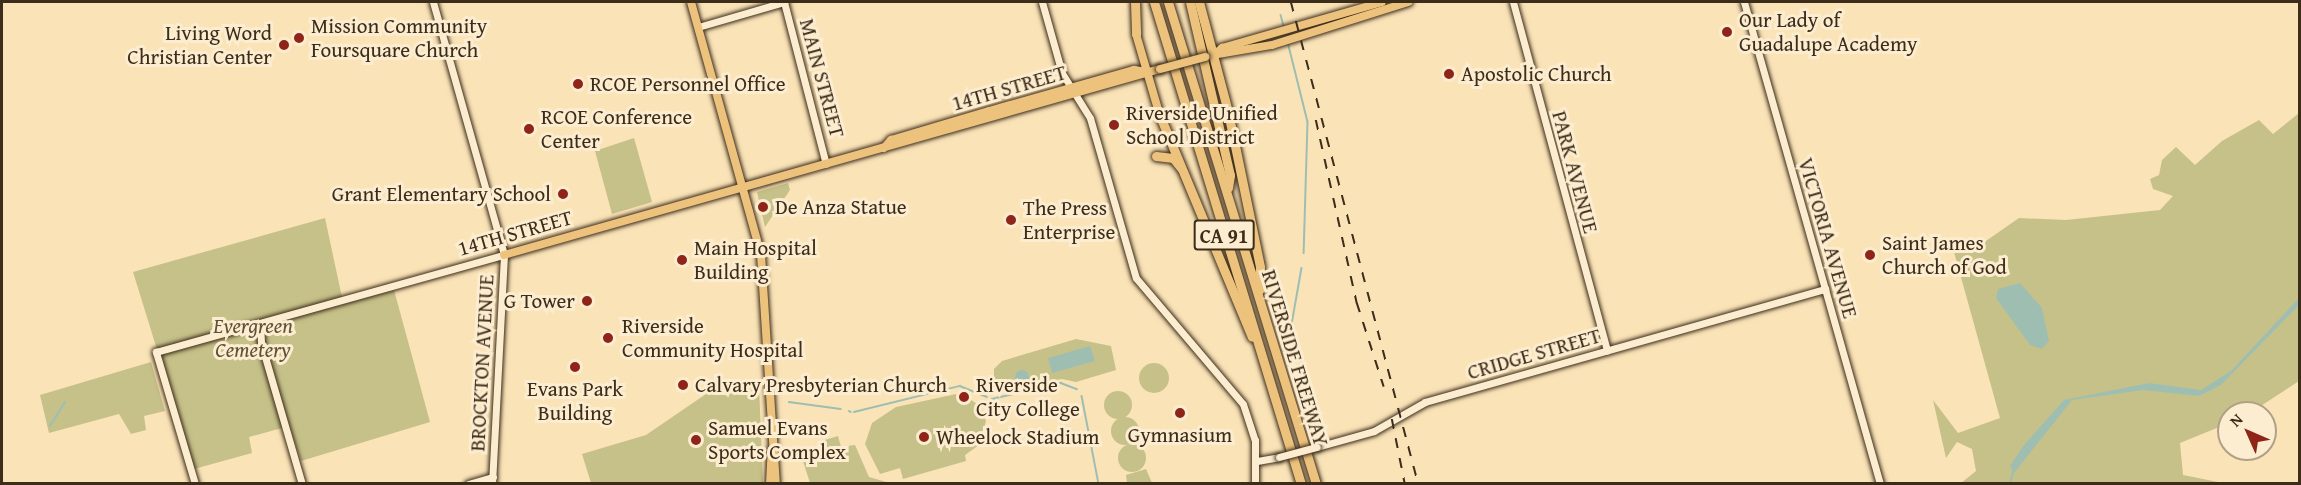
<!DOCTYPE html>
<html>
<head>
<meta charset="utf-8">
<style>
	body { margin:0 }
	#map { position:relative; width:2301px; height:485px; overflow:hidden; background:#fae3b7; font-family:"Gentium Book Plus",serif }
	div>[style] { position:absolute }
	.green>* { inset:0; background:#c6c189 }
	.round { border-radius:50% }
	.water>* { inset:0; background:#9ebeb2 }
	.stream>* { height:1.5px; margin:-0.75px; padding:0 0.75px; transform-origin:0.75px; border-radius:0.75px; background:#9ebeb2 }
	.roads { filter:drop-shadow(0 0 2px #3c2c1a) drop-shadow(0 0 2px #3c2c1a) }
	.secondary>* { height:7px; margin:-3.5px; padding:0 3.5px; transform-origin:3.5px; border-radius:3.5px; background:#fcedd0 }
	.primary>* { height:8px; margin:-4px; padding:0 4px; transform-origin:4px; border-radius:4px; background:#edc27c }
	.highway>* { height:9px; margin:-4.5px; padding:0 4.5px; transform-origin:4.5px; border-radius:4.5px; background:#edc27c }
	.rail>* { height:1.5px; margin-top:-0.75px; transform-origin:0; background:repeating-linear-gradient(90deg,#3c2c1a 0 10px,transparent 0 20px) }
	.bridges { filter:drop-shadow(0 0 2px #3c2c1a) drop-shadow(0 0 2px #3c2c1a) }
	.secondary-bridge>* { height:7px; margin:-3.5px; padding:0 3.5px; transform-origin:3.5px; border-radius:3.5px; background:#fcedd0 }
	.primary-bridge>* { height:8px; margin:-4px; padding:0 4px; transform-origin:4px; border-radius:4px; background:#edc27c }
	.dots>* { width:16px; height:16px; translate:-50% -50%; box-sizing:border-box; border:3px solid #fcedd0; border-radius:50% }
	span { translate:-50% -50%; white-space:nowrap; text-align:center; line-height:1.15; -webkit-text-stroke:6px #fcedd0; paint-order:stroke }
	.shield-label span { padding:2px 4px; background:#fcedd0; border:2px solid; border-radius:4px; -webkit-text-stroke-width:0 }
	.shield-label { font-size:20px; color:#3c2c1a; font-weight:700 }
	.poi-label { font-size:21px; color:#3c2c1a }
	.left { translate:0 -50%; text-align:left }
	.right { translate:-100% -50%; text-align:right }
	.street-label { font-size:21px; color:#3c2c1a }
	.park-label { font-size:21px; color:#5e5136; font-style:italic }
	.frame { position:absolute; inset:0; border:3px solid #3c2c1a; pointer-events:none }
	.north { position:absolute; left:2217px; top:401px; width:60px; height:60px; box-sizing:border-box; background:#fcedd0; border:2px solid #afa087; border-radius:50%; rotate:315deg; font-size:16px; font-weight:700; line-height:24px; text-align:center; color:#3c2c1a }
	.north::after { content:''; display:block; margin:auto; width:21px; height:27px; background:#8f2418; clip-path:polygon(50% 0,100% 100%,50% 72%,0 100%) }
</style>
</head>
<body>
<div id="map">
	<div class="green">
		<div style="clip-path:polygon(2299px 113px,2299px 381px,2250px 413px,2229px 413px,2229px 423px,2180px 443px,2183px 475px,2223px 483px,1961px 483px,1976px 471px,1972px 449px,1957px 442px,1946px 458px,1933px 400px,1958px 433px,2000px 418px,1954px 252px,1983px 243px,2019px 218px,2066px 220px,2160px 210px,2173px 196px,2153px 189px,2150px 179px,2159px 175px,2162px 160px,2176px 147px,2195px 165px,2222px 141px,2259px 120px,2273px 134px)"></div>
		<div style="clip-path:polygon(634px 138px,652px 202px,612px 214px,595px 151px)"></div>
		<div style="clip-path:polygon(788px 183px,790px 190px,765px 227px,757px 192px)"></div>
		<div style="clip-path:polygon(325px 218px,343px 302px,394px 290px,430px 422px,301px 461px,289px 426px,249px 437px,252px 453px,194px 469px,133px 272px)"></div>
		<div style="clip-path:polygon(1076px 339px,1111px 346px,1116px 370px,1076px 382px,1062px 379px,994px 390px,994px 369px,1002px 361px)"></div>
		<div style="clip-path:polygon(151px 362px,165px 411px,144px 416px,146px 430px,131px 434px,119px 414px,49px 433px,40px 395px)"></div>
		<div class="round" style="left:1139px;top:363px;width:30px;height:30px"></div>
		<div style="clip-path:polygon(759px 387px,763px 483px,591px 483px,582px 454px,646px 435px,706px 394px)"></div>
		<div class="round" style="left:1104px;top:391px;width:28px;height:28px"></div>
		<div style="clip-path:polygon(961px 393px,980px 406px,986px 421px,979px 445px,965px 455px,966px 461px,903px 479px,900px 468px,880px 474px,865px 444px,872px 423px,896px 407px)"></div>
		<div class="round" style="left:1111px;top:417px;width:28px;height:28px"></div>
		<div style="clip-path:polygon(838px 436px,841px 447px,855px 445px,869px 477px,890px 483px,810px 483px,802px 458px,820px 453px,818px 442px)"></div>
		<div class="round" style="left:1118px;top:444px;width:28px;height:28px"></div>
		<div style="clip-path:polygon(1146px 469px,1152px 483px,1127px 483px,1126px 475px)"></div>
	</div>
	<div class="water">
		<div style="clip-path:polygon(2020px 283px,2042px 308px,2049px 341px,2042px 349px,2030px 345px,1996px 298px,1998px 289px)"></div>
		<div style="clip-path:polygon(2299px 298px,2299px 305px,2221px 385px,2199px 396px,2143px 390px,2072px 400px,2014px 473px,2010px 466px,2024px 445px,2064px 400px,2149px 383px,2201px 390px,2231px 371px)"></div>
		<div style="clip-path:polygon(1090px 346px,1095px 361px,1052px 373px,1048px 358px)"></div>
		<div class="round" style="left:1015px;top:370px;width:14px;height:14px"></div>
	</div>
	<div class="stream">
		<div style="left:1281px;top:15px;width:11px;rotate:75deg"></div>
		<div style="left:1288px;top:42px;width:82px;rotate:76deg"></div>
		<div style="left:1308px;top:122px;width:131px;rotate:91.7deg"></div>
		<div style="left:1302px;top:268px;width:58px;rotate:100deg"></div>
		<div style="left:1292px;top:325px;width:116px;rotate:75deg"></div>
		<div style="left:1082px;top:396px;width:90px;rotate:79.1deg"></div>
		<div style="left:992px;top:399px;width:71px;rotate:-13.1deg"></div>
		<div style="left:1061px;top:383px;width:17px;rotate:21deg"></div>
		<div style="left:789px;top:402px;width:52px;rotate:7.7deg"></div>
		<div style="left:849px;top:411px;width:2px;rotate:27deg"></div>
		<div style="left:854px;top:412px;width:109px;rotate:-13.8deg"></div>
		<div style="left:960px;top:386px;width:29px;rotate:22deg"></div>
		<div style="left:50px;top:426px;width:28px;rotate:-58deg"></div>
		<div style="left:2010px;top:484px;width:16px;rotate:-76deg"></div>
	</div>
	<div class="roads">
		<div class="secondary">
			<div style="left:433px;top:2px;width:263px;rotate:74.3deg"></div>
			<div style="left:504px;top:255px;width:229px;rotate:93deg"></div>
			<div style="left:784px;top:2px;width:167px;rotate:75.5deg"></div>
			<div style="left:1042px;top:2px;width:74px;rotate:74.3deg"></div>
			<div style="left:1062px;top:73px;width:53px;rotate:58.1deg"></div>
			<div style="left:1090px;top:118px;width:166px;rotate:74deg"></div>
			<div style="left:1136px;top:278px;width:165px;rotate:49.7deg"></div>
			<div style="left:1243px;top:404px;width:38px;rotate:72deg"></div>
			<div style="left:1255px;top:440px;width:44px;rotate:90deg"></div>
			<div style="left:1513px;top:2px;width:361px;rotate:74.9deg"></div>
			<div style="left:1744px;top:2px;width:501px;rotate:74.24deg"></div>
			<div style="left:698px;top:27px;width:90px;rotate:-16.2deg"></div>
			<div style="left:260px;top:323px;width:20px;rotate:87deg"></div>
			<div style="left:261px;top:343px;width:147px;rotate:73.8deg"></div>
			<div style="left:1317px;top:447px;width:59px;rotate:-15.7deg"></div>
			<div style="left:1374px;top:431px;width:59px;rotate:-29.6deg"></div>
			<div style="left:1425px;top:402px;width:416px;rotate:-15.8deg"></div>
			<div style="left:1257px;top:461px;width:22px;rotate:-10deg"></div>
			<div style="left:195px;top:484px;width:138px;rotate:-106.5deg"></div>
			<div style="left:156px;top:352px;width:361px;rotate:-15.6deg"></div>
			<div style="left:468px;top:484px;width:26px;rotate:-16deg"></div>
		</div>
		<div class="primary">
			<div style="left:691px;top:2px;width:262px;rotate:74.5deg"></div>
			<div style="left:761px;top:254px;width:230px;rotate:86.3deg"></div>
			<div style="left:1136px;top:34px;width:85px;rotate:73.7deg"></div>
			<div style="left:1218px;top:54px;width:55px;rotate:-9.5deg"></div>
			<div style="left:1272px;top:45px;width:143px;rotate:-17.5deg"></div>
			<div style="left:1214px;top:55px;width:11px;rotate:-41deg"></div>
			<div style="left:1222px;top:48px;width:166px;rotate:-16deg"></div>
			<div style="left:884px;top:148px;width:11px;rotate:-49deg"></div>
			<div style="left:891px;top:140px;width:102px;rotate:-16.5deg"></div>
			<div style="left:989px;top:111px;width:151px;rotate:-15.8deg"></div>
			<div style="left:1134px;top:70px;width:13px;rotate:9deg"></div>
			<div style="left:504px;top:255px;width:682px;rotate:-15.83deg"></div>
			<div style="left:770px;top:484px;width:34px;rotate:-87deg"></div>
		</div>
		<div class="highway">
			<div style="left:1135px;top:2px;width:32px;rotate:88deg"></div>
			<div style="left:1154px;top:2px;width:504px;rotate:73.04deg"></div>
			<div style="left:1168px;top:2px;width:504px;rotate:72.93deg"></div>
			<div style="left:1190px;top:2px;width:178px;rotate:77deg"></div>
			<div style="left:1230px;top:175px;width:13px;rotate:99deg"></div>
			<div style="left:1199px;top:2px;width:114px;rotate:75.2deg"></div>
			<div style="left:1228px;top:112px;width:158px;rotate:78.3deg"></div>
			<div style="left:1260px;top:267px;width:23px;rotate:92deg"></div>
			<div style="left:1160px;top:116px;width:239px;rotate:67.4deg"></div>
			<div style="left:1156px;top:156px;width:17px;rotate:7deg"></div>
			<div style="left:1173px;top:158px;width:13px;rotate:51deg"></div>
		</div>
	</div>
	<div class="rail">
		<div style="left:1291px;top:2px;width:498px;rotate:75.2deg"></div>
		<div style="left:1316px;top:120px;width:188px;rotate:77.4deg"></div>
		<div style="left:1357px;top:303px;width:88px;rotate:72.2deg"></div>
		<div style="left:1392px;top:419px;width:66px;rotate:78.7deg"></div>
	</div>
	<div class="bridges">
		<div class="secondary-bridge">
			<div style="left:1279px;top:457px;width:39px;rotate:-15deg"></div>
		</div>
		<div class="primary-bridge">
			<div style="left:1160px;top:69px;width:47px;rotate:-14.9deg"></div>
		</div>
	</div>
	<div class="dots">
		<div style="left:1727px;top:32px;background:#8f2418"></div>
		<div style="left:299px;top:38px;background:#8f2418"></div>
		<div style="left:284px;top:45px;background:#8f2418"></div>
		<div style="left:1449px;top:74px;background:#8f2418"></div>
		<div style="left:578px;top:84px;background:#8f2418"></div>
		<div style="left:1114px;top:125px;background:#8f2418"></div>
		<div style="left:529px;top:129px;background:#8f2418"></div>
		<div style="left:563px;top:194px;background:#8f2418"></div>
		<div style="left:763px;top:207px;background:#8f2418"></div>
		<div style="left:1011px;top:220px;background:#8f2418"></div>
		<div style="left:1870px;top:255px;background:#8f2418"></div>
		<div style="left:682px;top:260px;background:#8f2418"></div>
		<div style="left:587px;top:301px;background:#8f2418"></div>
		<div style="left:608px;top:338px;background:#8f2418"></div>
		<div style="left:575px;top:367px;background:#8f2418"></div>
		<div style="left:683px;top:385px;background:#8f2418"></div>
		<div style="left:964px;top:397px;background:#8f2418"></div>
		<div style="left:1180px;top:413px;background:#8f2418"></div>
		<div style="left:924px;top:437px;background:#8f2418"></div>
		<div style="left:696px;top:440px;background:#8f2418"></div>
	</div>
	<div class="shield-label">
		<span style="left:1224px;top:235px">CA 91</span>
	</div>
	<div class="poi-label">
		<span class="left" style="left:1739px;top:32px">Our Lady of<br>Guadalupe Academy</span>
		<span class="left" style="left:311px;top:38px">Mission Community<br>Foursquare Church</span>
		<span class="right" style="left:272px;top:45px">Living Word<br>Christian Center</span>
		<span class="left" style="left:1461px;top:74px">Apostolic Church</span>
		<span class="left" style="left:590px;top:84px">RCOE Personnel Office</span>
		<span class="left" style="left:1126px;top:125px">Riverside Unified<br>School District</span>
		<span class="left" style="left:541px;top:129px">RCOE Conference<br>Center</span>
		<span class="right" style="left:551px;top:194px">Grant Elementary School</span>
		<span class="left" style="left:775px;top:207px">De Anza Statue</span>
		<span class="left" style="left:1023px;top:220px">The Press<br>Enterprise</span>
		<span class="left" style="left:1882px;top:255px">Saint James<br>Church of God</span>
		<span class="left" style="left:694px;top:260px">Main Hospital<br>Building</span>
		<span class="right" style="left:575px;top:301px">G Tower</span>
		<span class="left" style="left:622px;top:338px">Riverside<br>Community Hospital</span>
		<span class="left" style="left:695px;top:385px">Calvary Presbyterian Church</span>
		<span class="left" style="left:976px;top:397px">Riverside<br>City College</span>
		<span style="left:575px;top:401px">Evans Park<br>Building</span>
		<span class="left" style="left:708px;top:440px">Samuel Evans<br>Sports Complex</span>
		<span style="left:1180px;top:435px">Gymnasium</span>
		<span class="left" style="left:936px;top:437px">Wheelock Stadium</span>
	</div>
	<div class="street-label">
		<span style="left:822px;top:78px;rotate:75deg">MAIN STREET</span>
		<span style="left:1009px;top:88px;rotate:-16deg">14TH STREET</span>
		<span style="left:1575px;top:172px;rotate:75deg">PARK AVENUE</span>
		<span style="left:515px;top:233px;rotate:-16deg">14TH STREET</span>
		<span style="left:1828px;top:238px;rotate:74deg">VICTORIA AVENUE</span>
		<span style="left:1534px;top:354px;rotate:-16deg">CRIDGE STREET</span>
		<span style="left:1295px;top:358px;rotate:73deg">RIVERSIDE FREEWAY</span>
		<span style="left:482px;top:363px;rotate:-87deg">BROCKTON AVENUE</span>
	</div>
	<div class="park-label">
		<span style="left:253px;top:338px">Evergreen<br>Cemetery</span>
	</div>
	<div class="frame"></div>
	<div class="north">N</div>
</div>
</body>
</html>
